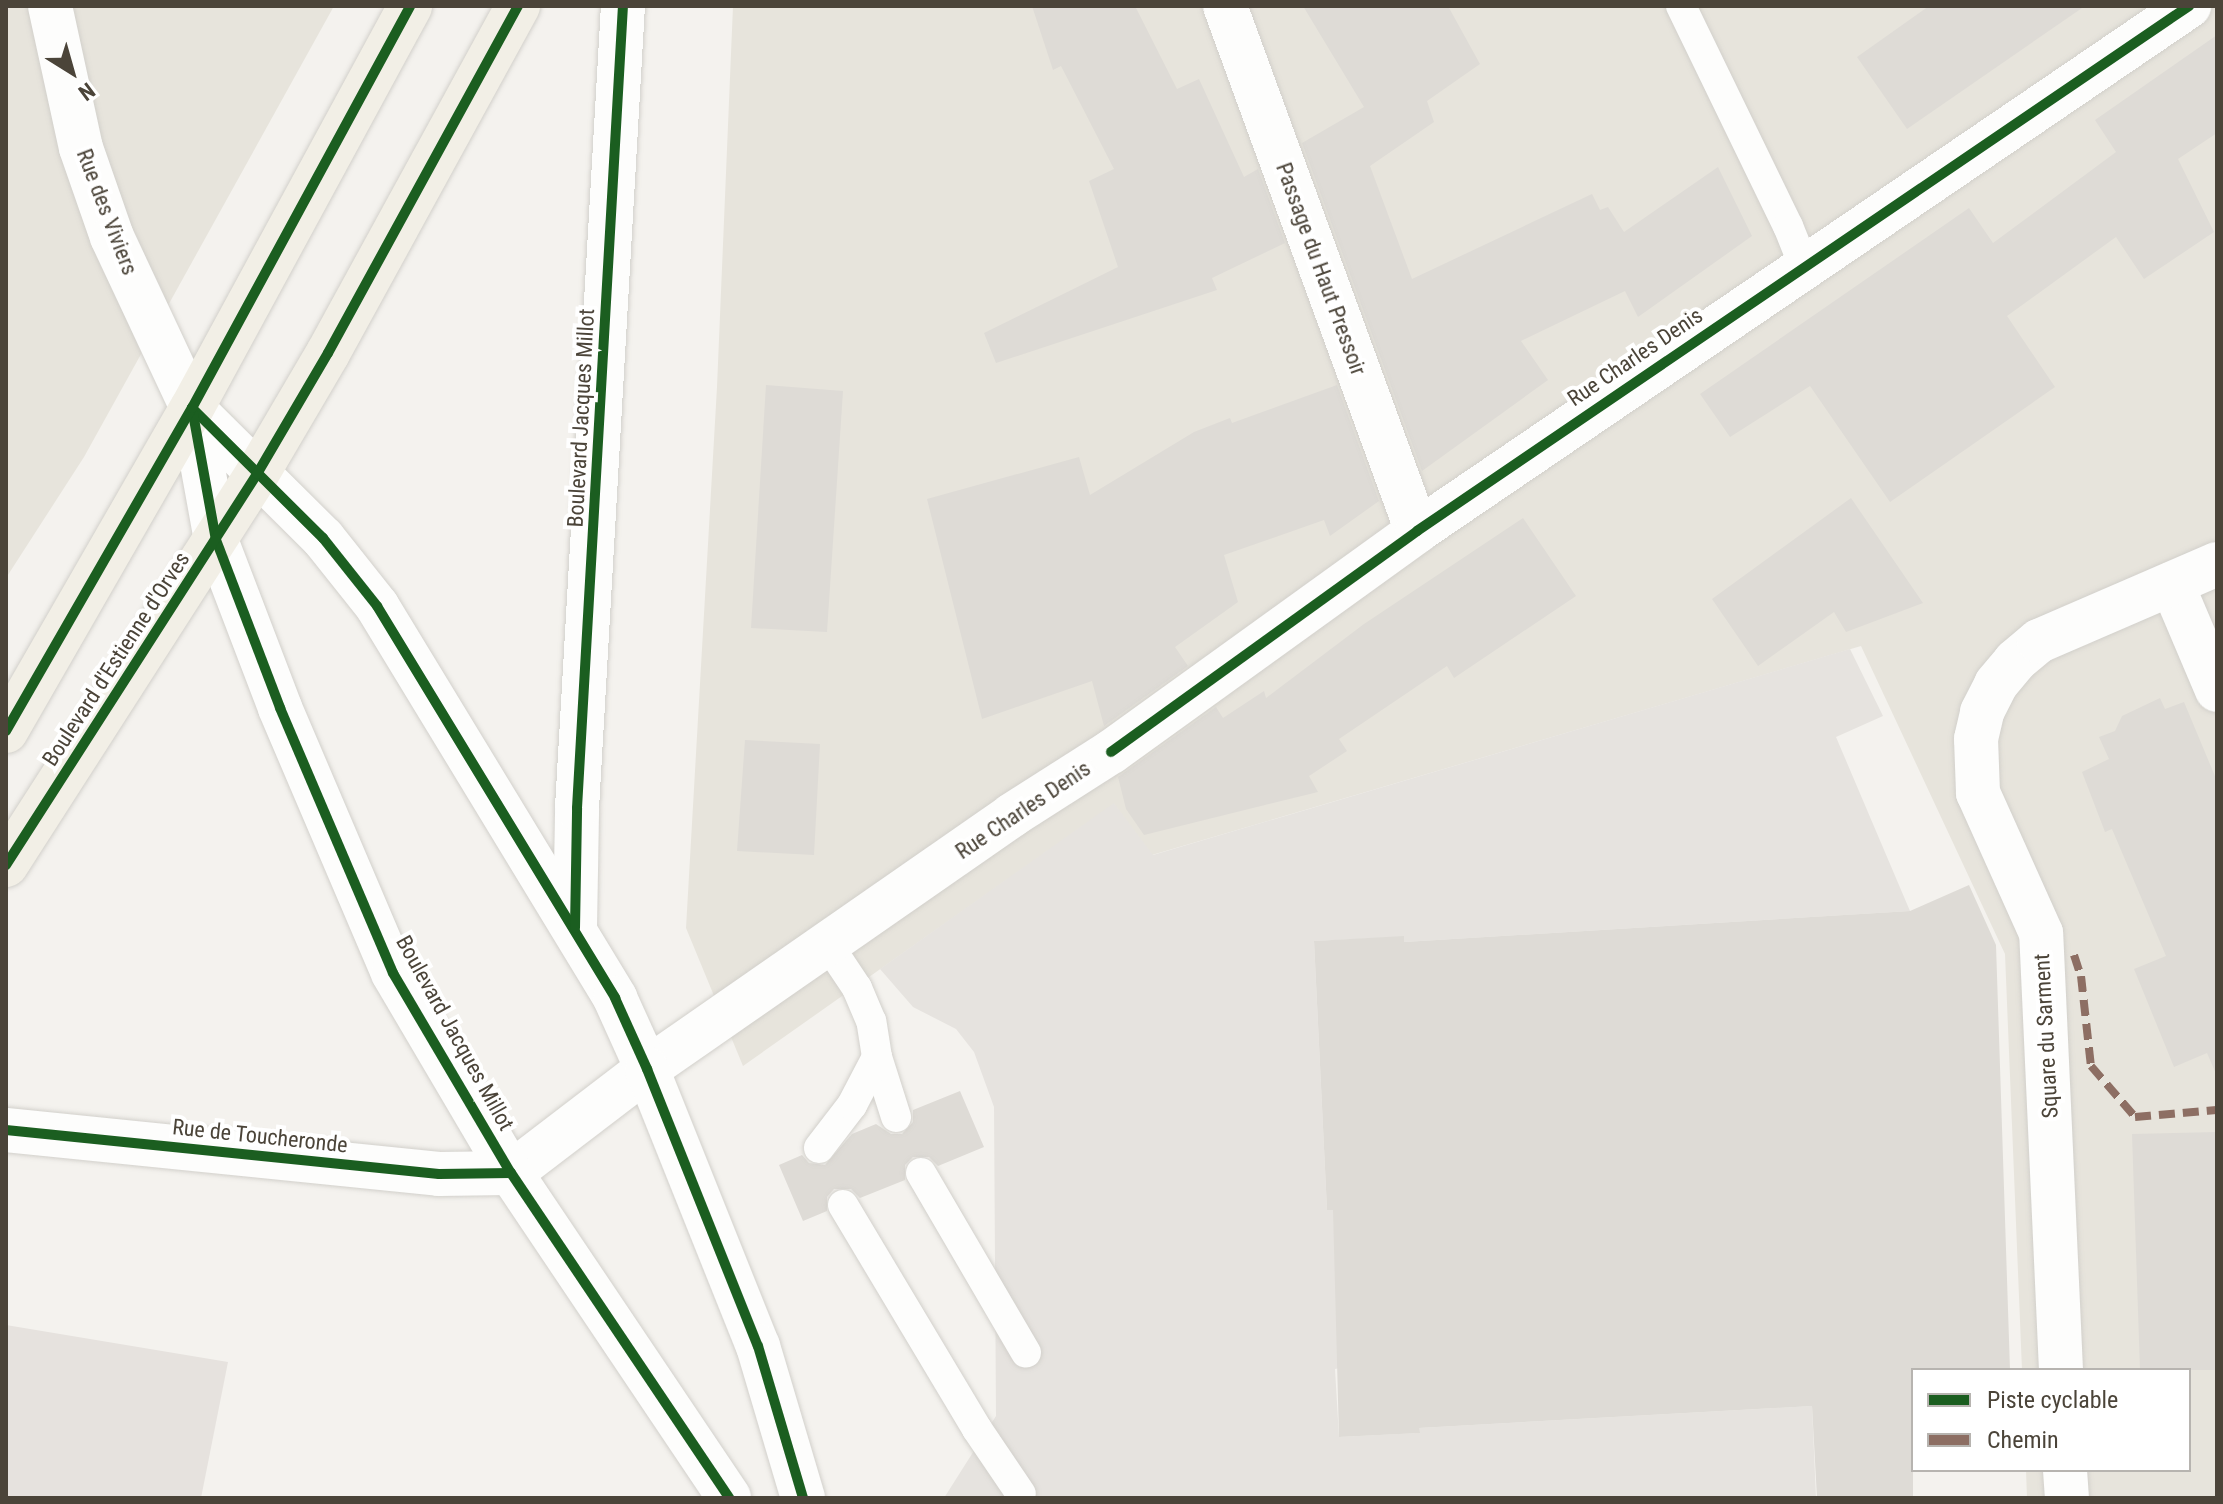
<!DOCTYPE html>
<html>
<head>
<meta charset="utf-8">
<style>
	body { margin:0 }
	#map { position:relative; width:2223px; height:1504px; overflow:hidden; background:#f4f2ee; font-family:"Roboto Condensed",sans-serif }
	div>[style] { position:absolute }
	.residential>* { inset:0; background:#e7e4dc }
	.industrial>* { inset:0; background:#e6e2de }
	.parking>* { inset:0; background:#e6e3df }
	.building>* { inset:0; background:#dedbd6 }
	.roads { filter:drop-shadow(0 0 2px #d2d0cb) drop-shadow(0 0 2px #d2d0cb) }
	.service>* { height:30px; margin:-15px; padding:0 15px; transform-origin:15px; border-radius:15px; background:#fdfdfc }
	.minor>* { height:44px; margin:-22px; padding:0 22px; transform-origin:22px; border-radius:22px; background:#fdfdfc }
	.tertiary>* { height:44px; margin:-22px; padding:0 22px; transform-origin:22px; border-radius:22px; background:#fdfdfc }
	.primary>* { height:44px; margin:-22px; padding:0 22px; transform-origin:22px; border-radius:22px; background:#f2efe6 }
	.quiet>* { height:8px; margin-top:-4px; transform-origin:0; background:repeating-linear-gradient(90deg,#8d6e63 0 16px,transparent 0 24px) }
	.cycleway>* { height:10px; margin:-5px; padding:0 5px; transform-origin:5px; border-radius:5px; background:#1b5e20 }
	span { translate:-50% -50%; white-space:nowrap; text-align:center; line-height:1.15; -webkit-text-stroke:8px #fff; paint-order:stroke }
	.street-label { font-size:22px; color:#4b4439 }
	.frame { position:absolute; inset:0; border:8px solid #4b4439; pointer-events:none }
	.legend { position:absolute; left:1911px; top:1368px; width:280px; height:104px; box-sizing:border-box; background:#fff; border:2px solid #b7b4b0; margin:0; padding:10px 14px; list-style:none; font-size:24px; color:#4b4439 }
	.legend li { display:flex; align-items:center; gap:16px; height:40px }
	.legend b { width:40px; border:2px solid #b7b4b0 }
	.north { position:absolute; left:32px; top:32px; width:80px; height:80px; -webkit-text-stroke:6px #fff; paint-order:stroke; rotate:143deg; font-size:22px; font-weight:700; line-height:32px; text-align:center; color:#4b4439 }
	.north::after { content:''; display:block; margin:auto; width:28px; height:36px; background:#4b4439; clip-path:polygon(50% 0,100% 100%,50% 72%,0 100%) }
</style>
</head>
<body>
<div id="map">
	<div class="residential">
		<div style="clip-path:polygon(6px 6px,334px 6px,84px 457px,6px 578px)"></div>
		<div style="clip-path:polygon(733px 6px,2217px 6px,2217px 1498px,2027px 1498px,2026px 1470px,2189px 1470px,2189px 1370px,2022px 1370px,2005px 954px,1861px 646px,1152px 855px,1114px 804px,743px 1066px,686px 928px,717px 387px)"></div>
	</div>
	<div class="industrial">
		<div style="clip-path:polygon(6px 1325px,228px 1362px,201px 1498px,6px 1498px)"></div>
	</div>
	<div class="parking">
		<div style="clip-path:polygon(1850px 649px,1883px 716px,1836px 737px,1910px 911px,1404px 942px,1403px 937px,1314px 941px,1327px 1210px,1340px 1210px,1340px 1368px,1335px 1369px,1339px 1437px,1419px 1433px,1419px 1428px,1812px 1406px,1816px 1498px,944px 1498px,996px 1416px,994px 1107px,974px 1052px,956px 1029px,913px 1007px,880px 969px,1114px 803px,1153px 855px)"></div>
	</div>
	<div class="building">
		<div style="clip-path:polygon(1032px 6px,1135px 6px,1177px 89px,1199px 79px,1244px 177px,1258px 169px,1285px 243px,1212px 278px,1217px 290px,996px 363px,984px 333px,1118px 267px,1089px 181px,1114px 169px,1061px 66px,1053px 70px)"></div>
		<div style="clip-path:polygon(1303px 6px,1448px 6px,1480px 64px,1427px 101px,1434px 122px,1370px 166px,1412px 279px,1592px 194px,1600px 210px,1608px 207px,1624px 232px,1718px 167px,1752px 236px,1638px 317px,1625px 291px,1521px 341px,1548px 380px,1422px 471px,1302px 143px,1364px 107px)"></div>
		<div style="clip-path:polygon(1929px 6px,2085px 6px,1907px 129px,1857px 57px)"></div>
		<div style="clip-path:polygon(2217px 35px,2217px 133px,2178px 159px,2214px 232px,2144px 279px,2116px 237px,2007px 316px,2055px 387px,1890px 502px,1810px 386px,1730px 437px,1700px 394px,1969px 208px,1993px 243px,2116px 152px,2095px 120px)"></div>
		<div style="clip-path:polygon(766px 385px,843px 391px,827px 632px,751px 628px)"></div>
		<div style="clip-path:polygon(1337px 385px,1379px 501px,1330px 536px,1324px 520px,1224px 555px,1238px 602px,1175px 647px,1188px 666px,1104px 726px,1092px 681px,982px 719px,927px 499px,1079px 457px,1090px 495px,1194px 432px,1230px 418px,1232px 423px)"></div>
		<div style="clip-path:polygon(1851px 498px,1923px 603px,1846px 632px,1834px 612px,1758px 666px,1712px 599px)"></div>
		<div style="clip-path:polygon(1523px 518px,1576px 596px,1454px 678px,1447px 666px,1339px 739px,1347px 751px,1309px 776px,1318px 792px,1144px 835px,1126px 809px,1118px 777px,1216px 707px,1223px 718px,1264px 691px,1266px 698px,1364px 624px)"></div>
		<div style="clip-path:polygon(2160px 698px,2165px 709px,2184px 702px,2217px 781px,2217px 1076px,2207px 1053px,2174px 1067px,2134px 969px,2166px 956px,2112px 829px,2105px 832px,2082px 772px,2109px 759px,2099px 737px,2115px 731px,2122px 716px)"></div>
		<div style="clip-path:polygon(745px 740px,820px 744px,814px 855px,737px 851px)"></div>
		<div style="clip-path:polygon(1969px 885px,1996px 945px,2010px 1370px,1913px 1370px,1913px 1498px,1817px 1498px,1812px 1406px,1419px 1428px,1420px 1433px,1339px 1437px,1333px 1210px,1327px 1210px,1314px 941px,1404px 936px,1404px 942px,1910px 911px)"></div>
		<div style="clip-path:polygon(960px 1091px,984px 1147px,938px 1166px,929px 1157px,913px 1157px,905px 1165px,905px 1180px,860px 1198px,851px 1189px,834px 1189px,827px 1197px,827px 1211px,803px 1221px,779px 1165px,802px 1155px,809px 1163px,825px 1165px,852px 1134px,876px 1124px,891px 1134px,902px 1134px,913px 1122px,913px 1110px)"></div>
		<div style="clip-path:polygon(2217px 1132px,2217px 1370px,2140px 1370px,2132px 1134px)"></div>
	</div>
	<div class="roads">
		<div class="service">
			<div style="left:1681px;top:6px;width:245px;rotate:64.1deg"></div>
			<div style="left:1788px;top:226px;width:43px;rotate:68.2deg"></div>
			<div style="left:877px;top:1057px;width:63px;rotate:72.4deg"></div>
			<div style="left:819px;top:1148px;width:54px;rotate:-52.5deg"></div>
			<div style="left:852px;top:1105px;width:54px;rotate:-62.5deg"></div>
			<div style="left:877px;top:1057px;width:36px;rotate:-99deg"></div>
			<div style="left:871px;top:1021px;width:36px;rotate:-113deg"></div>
			<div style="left:857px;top:988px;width:54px;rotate:-123.7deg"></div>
			<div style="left:921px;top:1173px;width:208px;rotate:59.7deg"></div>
			<div style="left:843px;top:1205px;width:261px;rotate:59.1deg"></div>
			<div style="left:977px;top:1429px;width:78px;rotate:55.9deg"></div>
		</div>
		<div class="minor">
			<div style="left:50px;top:6px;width:145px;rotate:77.7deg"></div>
			<div style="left:81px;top:148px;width:94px;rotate:70.8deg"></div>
			<div style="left:112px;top:237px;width:189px;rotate:64.9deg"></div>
			<div style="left:1225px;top:6px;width:559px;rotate:69.91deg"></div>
			<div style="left:2172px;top:584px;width:115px;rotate:67deg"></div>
			<div style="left:511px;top:1173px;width:171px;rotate:-37.4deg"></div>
			<div style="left:647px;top:1069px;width:445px;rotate:-34.8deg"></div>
			<div style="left:1012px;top:815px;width:117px;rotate:-32.5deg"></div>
			<div style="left:1111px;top:752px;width:377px;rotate:-35.8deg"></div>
			<div style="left:1417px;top:531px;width:934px;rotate:-34.22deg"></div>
			<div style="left:2061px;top:1370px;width:437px;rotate:-92.6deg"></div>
			<div style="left:2041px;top:933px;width:154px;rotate:-114.2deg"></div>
			<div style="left:1978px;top:793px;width:54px;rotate:-92.1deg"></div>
			<div style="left:1976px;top:739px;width:28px;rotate:-77deg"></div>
			<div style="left:1982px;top:712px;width:31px;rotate:-63deg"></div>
			<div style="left:1996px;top:684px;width:30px;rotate:-50deg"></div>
			<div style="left:2015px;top:661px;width:31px;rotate:-40deg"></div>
			<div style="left:2039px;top:641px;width:194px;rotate:-23.4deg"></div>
			<div style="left:2065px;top:1470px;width:28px;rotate:86deg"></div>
		</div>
		<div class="tertiary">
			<div style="left:192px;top:408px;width:185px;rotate:44.8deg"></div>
			<div style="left:323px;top:538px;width:87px;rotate:51.5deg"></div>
			<div style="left:377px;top:606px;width:459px;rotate:58.7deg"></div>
			<div style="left:615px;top:998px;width:78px;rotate:65.7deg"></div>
			<div style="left:647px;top:1069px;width:298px;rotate:68.2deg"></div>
			<div style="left:758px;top:1346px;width:159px;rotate:73.5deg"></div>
			<div style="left:192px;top:408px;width:134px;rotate:79.7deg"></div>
			<div style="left:216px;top:540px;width:180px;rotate:69.1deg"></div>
			<div style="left:280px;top:708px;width:288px;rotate:66.9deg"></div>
			<div style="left:393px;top:973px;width:232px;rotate:59.5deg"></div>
			<div style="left:511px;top:1173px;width:391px;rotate:56.1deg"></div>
			<div style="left:575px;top:928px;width:120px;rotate:-89deg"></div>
			<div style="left:577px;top:808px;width:803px;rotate:-86.72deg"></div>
			<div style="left:6px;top:1130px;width:435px;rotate:5.8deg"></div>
			<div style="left:439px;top:1174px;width:72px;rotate:-0.8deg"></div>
		</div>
		<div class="primary">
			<div style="left:6px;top:731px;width:373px;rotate:-60.1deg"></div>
			<div style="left:192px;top:408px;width:457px;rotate:-61.5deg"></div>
			<div style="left:6px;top:865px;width:465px;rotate:-57.3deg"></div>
			<div style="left:257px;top:474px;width:140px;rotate:-59.6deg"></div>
			<div style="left:328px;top:353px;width:396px;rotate:-61.3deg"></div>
		</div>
	</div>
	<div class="quiet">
		<div style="left:2074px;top:955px;width:22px;rotate:72deg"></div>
		<div style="left:2081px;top:976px;width:91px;rotate:83.7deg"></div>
		<div style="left:2091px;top:1066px;width:67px;rotate:49.2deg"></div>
		<div style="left:2135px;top:1117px;width:82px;rotate:-4.9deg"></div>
	</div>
	<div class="cycleway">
		<div style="left:192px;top:408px;width:185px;rotate:44.8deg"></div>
		<div style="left:323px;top:538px;width:87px;rotate:51.5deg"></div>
		<div style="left:377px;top:606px;width:459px;rotate:58.7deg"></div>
		<div style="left:615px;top:998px;width:78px;rotate:65.7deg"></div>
		<div style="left:647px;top:1069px;width:298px;rotate:68.2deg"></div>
		<div style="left:758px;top:1346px;width:159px;rotate:73.5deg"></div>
		<div style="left:192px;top:408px;width:134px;rotate:79.7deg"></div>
		<div style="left:216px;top:540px;width:180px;rotate:69.1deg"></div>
		<div style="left:280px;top:708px;width:288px;rotate:66.9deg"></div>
		<div style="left:393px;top:973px;width:232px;rotate:59.5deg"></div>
		<div style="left:511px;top:1173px;width:391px;rotate:56.1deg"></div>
		<div style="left:6px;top:731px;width:373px;rotate:-60.1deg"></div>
		<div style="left:192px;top:408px;width:457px;rotate:-61.5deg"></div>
		<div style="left:1111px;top:752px;width:377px;rotate:-35.8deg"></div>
		<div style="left:1417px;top:531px;width:934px;rotate:-34.22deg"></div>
		<div style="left:6px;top:865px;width:465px;rotate:-57.3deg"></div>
		<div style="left:257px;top:474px;width:140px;rotate:-59.6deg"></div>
		<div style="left:328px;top:353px;width:396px;rotate:-61.3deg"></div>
		<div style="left:575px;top:928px;width:120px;rotate:-89deg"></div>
		<div style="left:577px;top:808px;width:803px;rotate:-86.72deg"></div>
		<div style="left:6px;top:1130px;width:435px;rotate:5.8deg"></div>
		<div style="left:439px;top:1174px;width:72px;rotate:-0.8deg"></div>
	</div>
	<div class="street-label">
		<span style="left:107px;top:212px;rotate:69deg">Rue des Viviers</span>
		<span style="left:1321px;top:269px;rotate:70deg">Passage du Haut Pressoir</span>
		<span style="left:1635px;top:357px;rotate:-34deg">Rue Charles Denis</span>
		<span style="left:581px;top:418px;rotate:-87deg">Boulevard Jacques Millot</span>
		<span style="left:116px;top:659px;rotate:-57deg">Boulevard d'Estienne d'Orves</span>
		<span style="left:1023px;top:810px;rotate:-34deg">Rue Charles Denis</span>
		<span style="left:455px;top:1033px;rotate:61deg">Boulevard Jacques Millot</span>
		<span style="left:2046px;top:1036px;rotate:-93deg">Square du Sarment</span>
		<span style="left:260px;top:1136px;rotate:6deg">Rue de Toucheronde</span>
	</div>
	<div class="frame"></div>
	<ul class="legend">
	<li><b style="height:10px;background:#1b5e20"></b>Piste cyclable</li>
	<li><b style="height:10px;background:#8d6e63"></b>Chemin</li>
	</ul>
	<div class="north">N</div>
</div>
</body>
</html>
